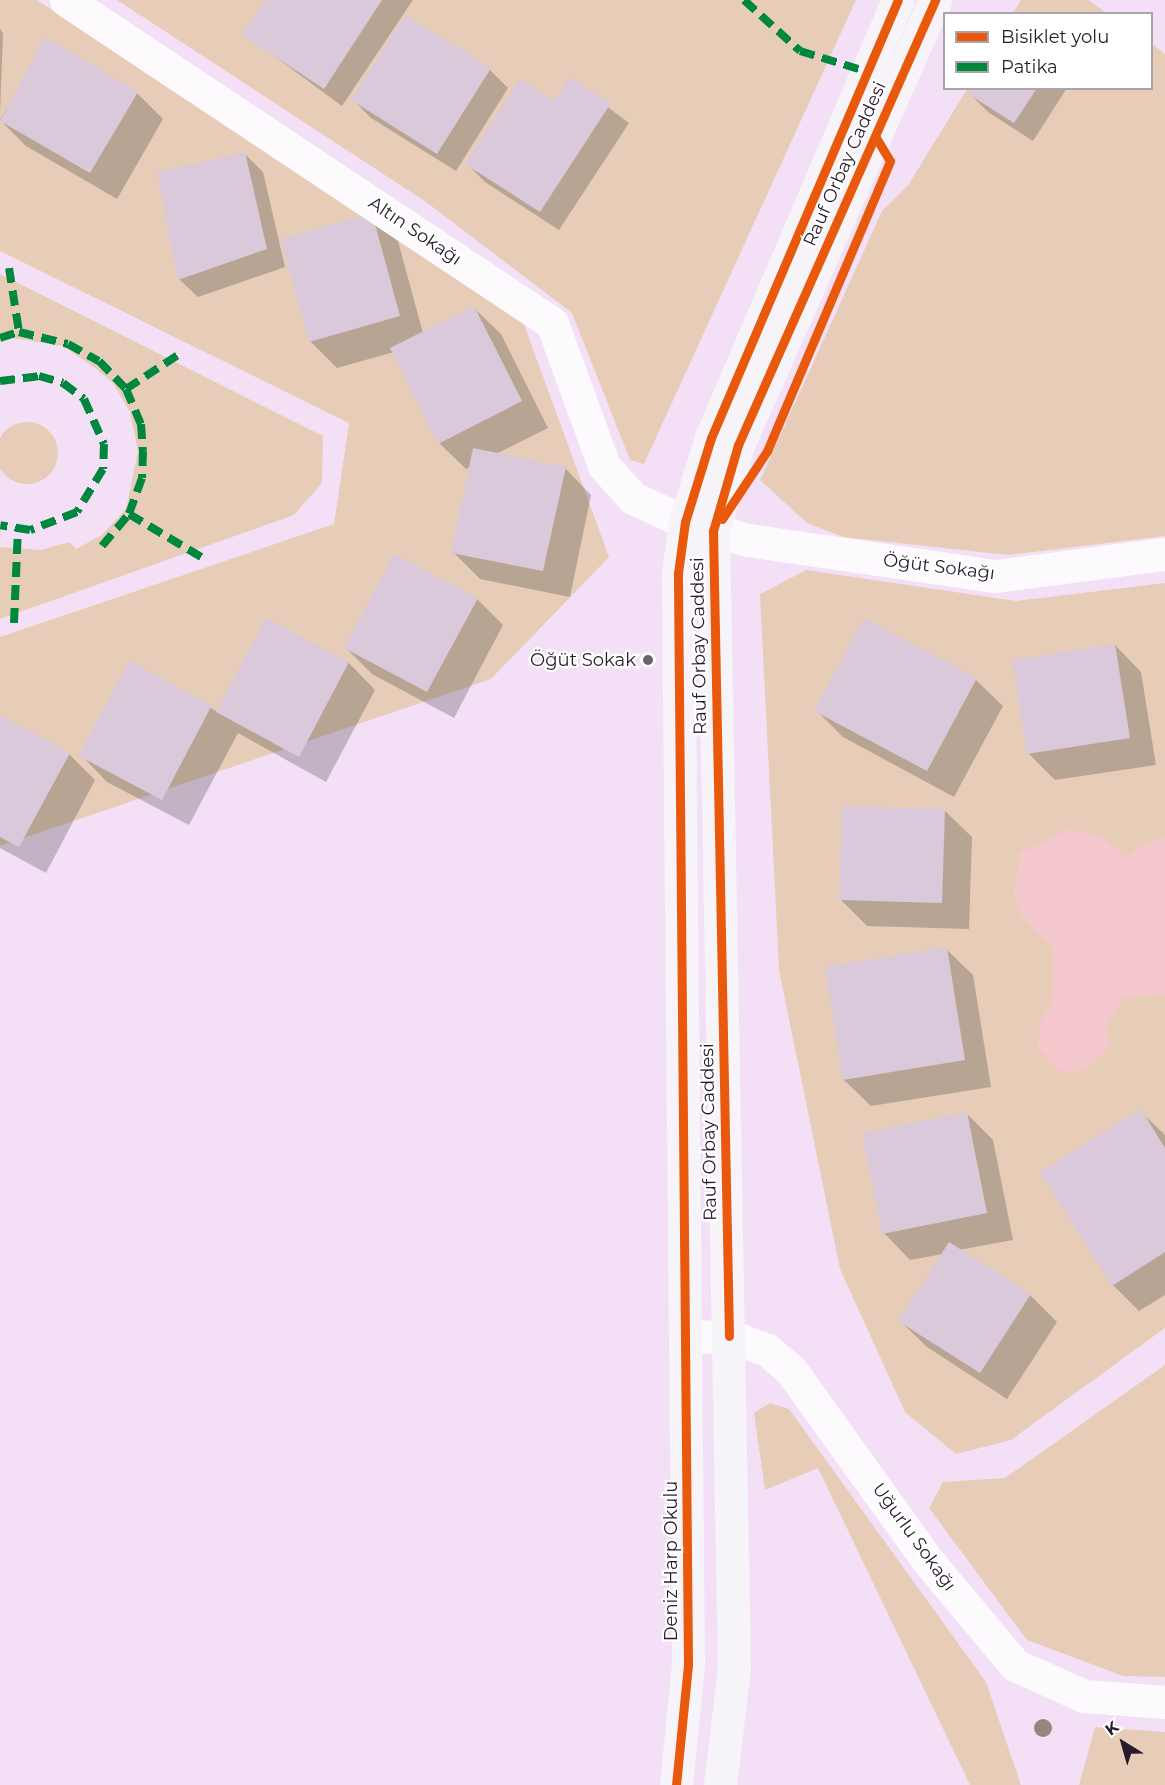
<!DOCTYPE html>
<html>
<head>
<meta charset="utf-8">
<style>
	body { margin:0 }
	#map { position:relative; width:1165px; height:1785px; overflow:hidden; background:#f3e0f6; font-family:Montserrat,sans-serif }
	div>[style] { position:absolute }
	.green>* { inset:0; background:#e7cdb8 }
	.round { border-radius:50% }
	.water>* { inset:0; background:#f4c8cd }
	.shadow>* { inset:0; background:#0003 }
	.building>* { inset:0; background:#d9c9db }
	.street>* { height:33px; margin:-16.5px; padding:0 16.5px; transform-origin:16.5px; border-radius:16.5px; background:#fdfafe }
	.secondary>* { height:33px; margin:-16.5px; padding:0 16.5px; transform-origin:16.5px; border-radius:16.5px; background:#f6f4f9 }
	.quiet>* { height:8px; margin-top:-4px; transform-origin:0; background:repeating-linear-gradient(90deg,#00873e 0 15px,transparent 0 23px) }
	.cycleway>* { height:9px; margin:-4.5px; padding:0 4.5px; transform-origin:4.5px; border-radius:4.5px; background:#e8590c }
	.trees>* { width:18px; height:18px; margin:-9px; border-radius:50%; background:#98857d }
	.dots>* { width:16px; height:16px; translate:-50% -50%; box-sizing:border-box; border:3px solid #fff; border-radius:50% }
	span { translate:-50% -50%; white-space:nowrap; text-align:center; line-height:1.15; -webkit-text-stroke:4.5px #fff; paint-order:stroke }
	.street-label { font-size:18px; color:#271b2a }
	.poi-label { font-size:18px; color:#271b2a }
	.right { translate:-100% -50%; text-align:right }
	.legend { position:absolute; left:943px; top:12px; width:210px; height:78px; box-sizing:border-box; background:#fff; border:2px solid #a9a4aa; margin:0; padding:8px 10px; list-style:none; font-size:18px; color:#271b2a }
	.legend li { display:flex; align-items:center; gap:12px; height:30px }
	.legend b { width:30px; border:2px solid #a9a4aa }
	.north { position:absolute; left:1093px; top:1713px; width:60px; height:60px; -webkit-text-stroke:4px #fff; paint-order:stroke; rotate:323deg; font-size:16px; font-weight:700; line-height:24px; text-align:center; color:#271b2a }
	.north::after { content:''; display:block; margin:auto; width:21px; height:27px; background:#271b2a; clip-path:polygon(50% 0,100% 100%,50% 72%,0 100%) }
</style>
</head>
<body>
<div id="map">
	<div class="green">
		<div style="clip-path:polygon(0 0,37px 0,522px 319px,609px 557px,491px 679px,0 846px,0 637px,334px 524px,349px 423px,0 251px)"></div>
		<div style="clip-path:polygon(117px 0,856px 0,644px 464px,630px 460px,572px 313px,426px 202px)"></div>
		<div style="clip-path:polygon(1021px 0,1088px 0,1107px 13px,1013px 13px)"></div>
		<div style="clip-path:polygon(1152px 44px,1165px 54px,1165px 536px,1008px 555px,843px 537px,807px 523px,760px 480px,882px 211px,909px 184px,967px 89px,1152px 88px)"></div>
		<div style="clip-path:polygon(0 274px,323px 436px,322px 483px,294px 515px,0 619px,0 547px,41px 550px,69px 542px,76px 549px,102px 535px,126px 509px,138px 451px,130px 412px,113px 383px,95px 368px,63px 346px,12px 338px,0 342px)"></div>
		<div class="round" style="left:-4px;top:422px;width:62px;height:62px"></div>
		<div style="clip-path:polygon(806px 570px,1016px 601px,1165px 583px,1165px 1328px,1011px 1440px,956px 1454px,905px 1412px,840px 1269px,779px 970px,760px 594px)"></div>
		<div style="clip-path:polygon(1165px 1365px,1165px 1677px,1123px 1676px,1027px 1640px,929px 1508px,943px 1482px,1005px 1478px)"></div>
		<div style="clip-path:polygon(770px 1403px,789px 1409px,986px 1682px,1021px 1785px,970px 1785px,818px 1468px,765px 1490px,754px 1413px)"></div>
		<div style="clip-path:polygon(1095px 1727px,1165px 1732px,1165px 1785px,1079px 1785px)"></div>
	</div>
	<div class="water">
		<div style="clip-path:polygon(1070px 829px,1105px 839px,1127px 858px,1139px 847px,1165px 838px,1165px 995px,1125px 997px,1107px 1024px,1109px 1047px,1087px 1068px,1073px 1073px,1057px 1070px,1038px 1047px,1040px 1022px,1052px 1003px,1053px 949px,1023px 918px,1014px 892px,1020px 853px)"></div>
	</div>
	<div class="shadow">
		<div style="clip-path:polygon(267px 0,413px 0,342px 106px,244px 34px)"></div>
		<div style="clip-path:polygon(0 29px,3px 33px,0 114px)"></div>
		<div style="clip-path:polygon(46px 40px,137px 93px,163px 119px,117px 199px,26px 146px,0 120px)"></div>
		<div style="clip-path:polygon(490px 70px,508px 88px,456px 171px,371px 118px,353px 100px)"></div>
		<div style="clip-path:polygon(570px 79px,629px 123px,559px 230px,485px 182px,467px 164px,554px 103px)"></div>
		<div style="clip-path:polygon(973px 88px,1067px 88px,1033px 141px,988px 112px,970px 94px)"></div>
		<div style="clip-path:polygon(245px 154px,263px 172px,285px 267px,198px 297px,179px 279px)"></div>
		<div style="clip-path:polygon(371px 215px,398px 241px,423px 333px,474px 308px,501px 334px,548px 428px,496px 454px,565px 468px,591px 495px,570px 597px,480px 579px,453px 552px,470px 467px,466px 469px,439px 443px,394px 352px,337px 368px,310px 341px)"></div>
		<div style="clip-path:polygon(477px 599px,503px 625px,454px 718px,372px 674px,346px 648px)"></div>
		<div style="clip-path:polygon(267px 620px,349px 663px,375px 690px,326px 782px,238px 733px,189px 825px,107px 782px,81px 755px,130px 663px,218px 712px)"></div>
		<div style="clip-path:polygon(865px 620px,976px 680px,1003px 706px,954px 797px,843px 737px,816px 710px)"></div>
		<div style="clip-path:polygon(1115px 645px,1141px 672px,1156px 765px,1055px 780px,1028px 753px)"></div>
		<div style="clip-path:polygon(0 717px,69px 754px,95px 780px,46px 873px,0 848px)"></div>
		<div style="clip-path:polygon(945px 811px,972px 837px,969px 929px,867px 926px,840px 899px)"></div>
		<div style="clip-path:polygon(946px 949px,973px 975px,991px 1087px,871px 1106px,844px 1080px)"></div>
		<div style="clip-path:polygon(1140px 1111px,1165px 1135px,1165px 1295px,1139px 1311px,1113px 1285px)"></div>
		<div style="clip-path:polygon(967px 1114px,993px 1140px,1013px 1240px,959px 1250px,1030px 1295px,1057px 1322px,1007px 1399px,927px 1347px,900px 1321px,943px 1254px,910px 1260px,884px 1233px)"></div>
	</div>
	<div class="building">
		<div style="clip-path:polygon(265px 0,382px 0,324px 89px,242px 35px)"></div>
		<div style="clip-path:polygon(405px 15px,491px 68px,437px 154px,351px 100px)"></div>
		<div style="clip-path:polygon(45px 37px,138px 92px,90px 173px,0 121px)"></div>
		<div style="clip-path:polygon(569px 77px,611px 103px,540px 212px,465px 164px,520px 79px,554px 101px)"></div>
		<div style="clip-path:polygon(971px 88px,1037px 88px,1014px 123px,968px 94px)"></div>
		<div style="clip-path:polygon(245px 152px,267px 249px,178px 280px,157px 172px)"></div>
		<div style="clip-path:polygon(372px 213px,400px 316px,309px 342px,281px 239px)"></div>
		<div style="clip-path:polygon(474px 306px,522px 401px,438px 444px,390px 348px)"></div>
		<div style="clip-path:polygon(473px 448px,566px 467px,543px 571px,451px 553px)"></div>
		<div style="clip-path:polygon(394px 554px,478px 598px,427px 692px,344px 648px)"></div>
		<div style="clip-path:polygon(266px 618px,349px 662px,299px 757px,216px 712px)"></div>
		<div style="clip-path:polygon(864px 618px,977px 678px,927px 771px,814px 711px)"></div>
		<div style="clip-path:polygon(1115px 644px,1130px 738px,1027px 754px,1012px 660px)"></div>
		<div style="clip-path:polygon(129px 661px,212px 705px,162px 800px,79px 756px)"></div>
		<div style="clip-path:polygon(0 715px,70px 753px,19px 847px,0 837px)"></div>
		<div style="clip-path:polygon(842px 806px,945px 809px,942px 903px,839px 900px)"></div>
		<div style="clip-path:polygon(947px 947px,965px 1060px,843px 1080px,825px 967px)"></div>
		<div style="clip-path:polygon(1141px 1109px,1165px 1148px,1165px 1252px,1112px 1286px,1040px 1172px)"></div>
		<div style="clip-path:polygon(967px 1112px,987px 1213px,882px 1234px,862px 1133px)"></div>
		<div style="clip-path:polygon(949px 1242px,1031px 1294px,980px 1373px,898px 1321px)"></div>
	</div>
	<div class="street">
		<div style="left:66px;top:0;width:584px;rotate:33.61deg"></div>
		<div style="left:552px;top:323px;width:152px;rotate:70deg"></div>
		<div style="left:604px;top:466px;width:43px;rotate:47.8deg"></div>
		<div style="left:633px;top:498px;width:57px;rotate:24.8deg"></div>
		<div style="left:685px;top:522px;width:66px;rotate:15.9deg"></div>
		<div style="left:748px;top:540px;width:250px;rotate:8.3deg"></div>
		<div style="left:995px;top:576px;width:171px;rotate:-7.4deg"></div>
		<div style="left:687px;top:1337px;width:42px;rotate:-1.4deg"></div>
		<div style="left:729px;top:1336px;width:40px;rotate:20.2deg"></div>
		<div style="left:767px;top:1350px;width:30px;rotate:40deg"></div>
		<div style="left:790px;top:1369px;width:235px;rotate:54.3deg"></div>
		<div style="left:927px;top:1560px;width:137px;rotate:50deg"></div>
		<div style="left:1015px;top:1665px;width:76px;rotate:24.2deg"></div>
		<div style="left:1084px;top:1696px;width:81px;rotate:4.2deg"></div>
	</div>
	<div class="secondary">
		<div style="left:676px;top:1785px;width:122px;rotate:-84.3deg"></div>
		<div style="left:688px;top:1664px;width:1091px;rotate:-90.53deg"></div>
		<div style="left:678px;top:573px;width:51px;rotate:-82.2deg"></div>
		<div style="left:685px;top:522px;width:88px;rotate:-72.8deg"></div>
		<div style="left:711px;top:438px;width:476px;rotate:-66.9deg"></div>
		<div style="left:720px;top:1785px;width:118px;rotate:-83.2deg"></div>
		<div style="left:734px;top:1668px;width:1137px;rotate:-91.06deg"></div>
		<div style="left:713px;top:531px;width:90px;rotate:-73.8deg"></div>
		<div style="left:738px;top:445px;width:487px;rotate:-66.1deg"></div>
	</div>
	<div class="quiet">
		<div style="left:744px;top:0;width:76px;rotate:42.3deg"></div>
		<div style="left:800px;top:51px;width:68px;rotate:17.1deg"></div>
		<div style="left:9px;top:268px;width:65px;rotate:81.1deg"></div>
		<div style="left:0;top:338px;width:20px;rotate:-18deg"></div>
		<div style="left:19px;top:332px;width:50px;rotate:13.8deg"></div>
		<div style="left:68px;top:344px;width:35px;rotate:29deg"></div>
		<div style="left:99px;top:361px;width:39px;rotate:46deg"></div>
		<div style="left:126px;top:389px;width:38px;rotate:67deg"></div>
		<div style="left:141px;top:424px;width:27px;rotate:86deg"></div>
		<div style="left:143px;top:451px;width:27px;rotate:92deg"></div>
		<div style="left:142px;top:478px;width:38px;rotate:110deg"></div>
		<div style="left:0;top:381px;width:39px;rotate:-7deg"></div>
		<div style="left:39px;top:376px;width:25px;rotate:16deg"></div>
		<div style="left:63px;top:383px;width:26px;rotate:37deg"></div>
		<div style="left:84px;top:399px;width:49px;rotate:66deg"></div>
		<div style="left:104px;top:444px;width:25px;rotate:92deg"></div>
		<div style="left:103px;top:469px;width:50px;rotate:121.2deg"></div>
		<div style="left:77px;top:512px;width:50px;rotate:159deg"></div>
		<div style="left:30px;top:530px;width:30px;rotate:-171deg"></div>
		<div style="left:126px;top:389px;width:66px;rotate:-33.2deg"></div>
		<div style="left:102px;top:546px;width:42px;rotate:-49.8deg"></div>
		<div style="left:129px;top:514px;width:84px;rotate:30.8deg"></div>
		<div style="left:14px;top:623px;width:94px;rotate:-87.6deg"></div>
	</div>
	<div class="cycleway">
		<div style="left:722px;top:519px;width:82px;rotate:-56.5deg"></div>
		<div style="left:767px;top:451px;width:315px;rotate:-67deg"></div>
		<div style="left:890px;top:161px;width:29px;rotate:-121deg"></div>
		<div style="left:729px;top:1336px;width:805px;rotate:-91.14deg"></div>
		<div style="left:713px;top:531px;width:90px;rotate:-73.8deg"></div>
		<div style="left:738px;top:445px;width:487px;rotate:-66.1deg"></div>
		<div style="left:676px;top:1785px;width:122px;rotate:-84.3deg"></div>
		<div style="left:688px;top:1664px;width:1091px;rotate:-90.53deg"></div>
		<div style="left:678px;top:573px;width:51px;rotate:-82.2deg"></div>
		<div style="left:685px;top:522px;width:88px;rotate:-72.8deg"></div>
		<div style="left:711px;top:438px;width:476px;rotate:-66.9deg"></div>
	</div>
	<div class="trees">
		<div style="left:1043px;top:1728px"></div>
	</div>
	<div class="dots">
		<div style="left:648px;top:660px;background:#6e6071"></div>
	</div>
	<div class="street-label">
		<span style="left:845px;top:164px;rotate:-66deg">Rauf Orbay Caddesi</span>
		<span style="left:415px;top:231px;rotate:34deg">Altın Sokağı</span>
		<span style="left:939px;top:567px;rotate:7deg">Öğüt Sokağı</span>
		<span style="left:699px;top:646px;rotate:-91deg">Rauf Orbay Caddesi</span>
		<span style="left:709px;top:1132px;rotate:-91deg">Rauf Orbay Caddesi</span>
		<span style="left:914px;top:1537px;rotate:54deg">Uğurlu Sokağı</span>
		<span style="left:671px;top:1561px;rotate:-90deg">Deniz Harp Okulu</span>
	</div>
	<div class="poi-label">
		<span class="right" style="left:636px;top:660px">Öğüt Sokak</span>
	</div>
	<ul class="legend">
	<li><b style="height:8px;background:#e8590c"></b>Bisiklet yolu</li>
	<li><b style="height:8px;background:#00873e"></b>Patika</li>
	</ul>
	<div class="north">K</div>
</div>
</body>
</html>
